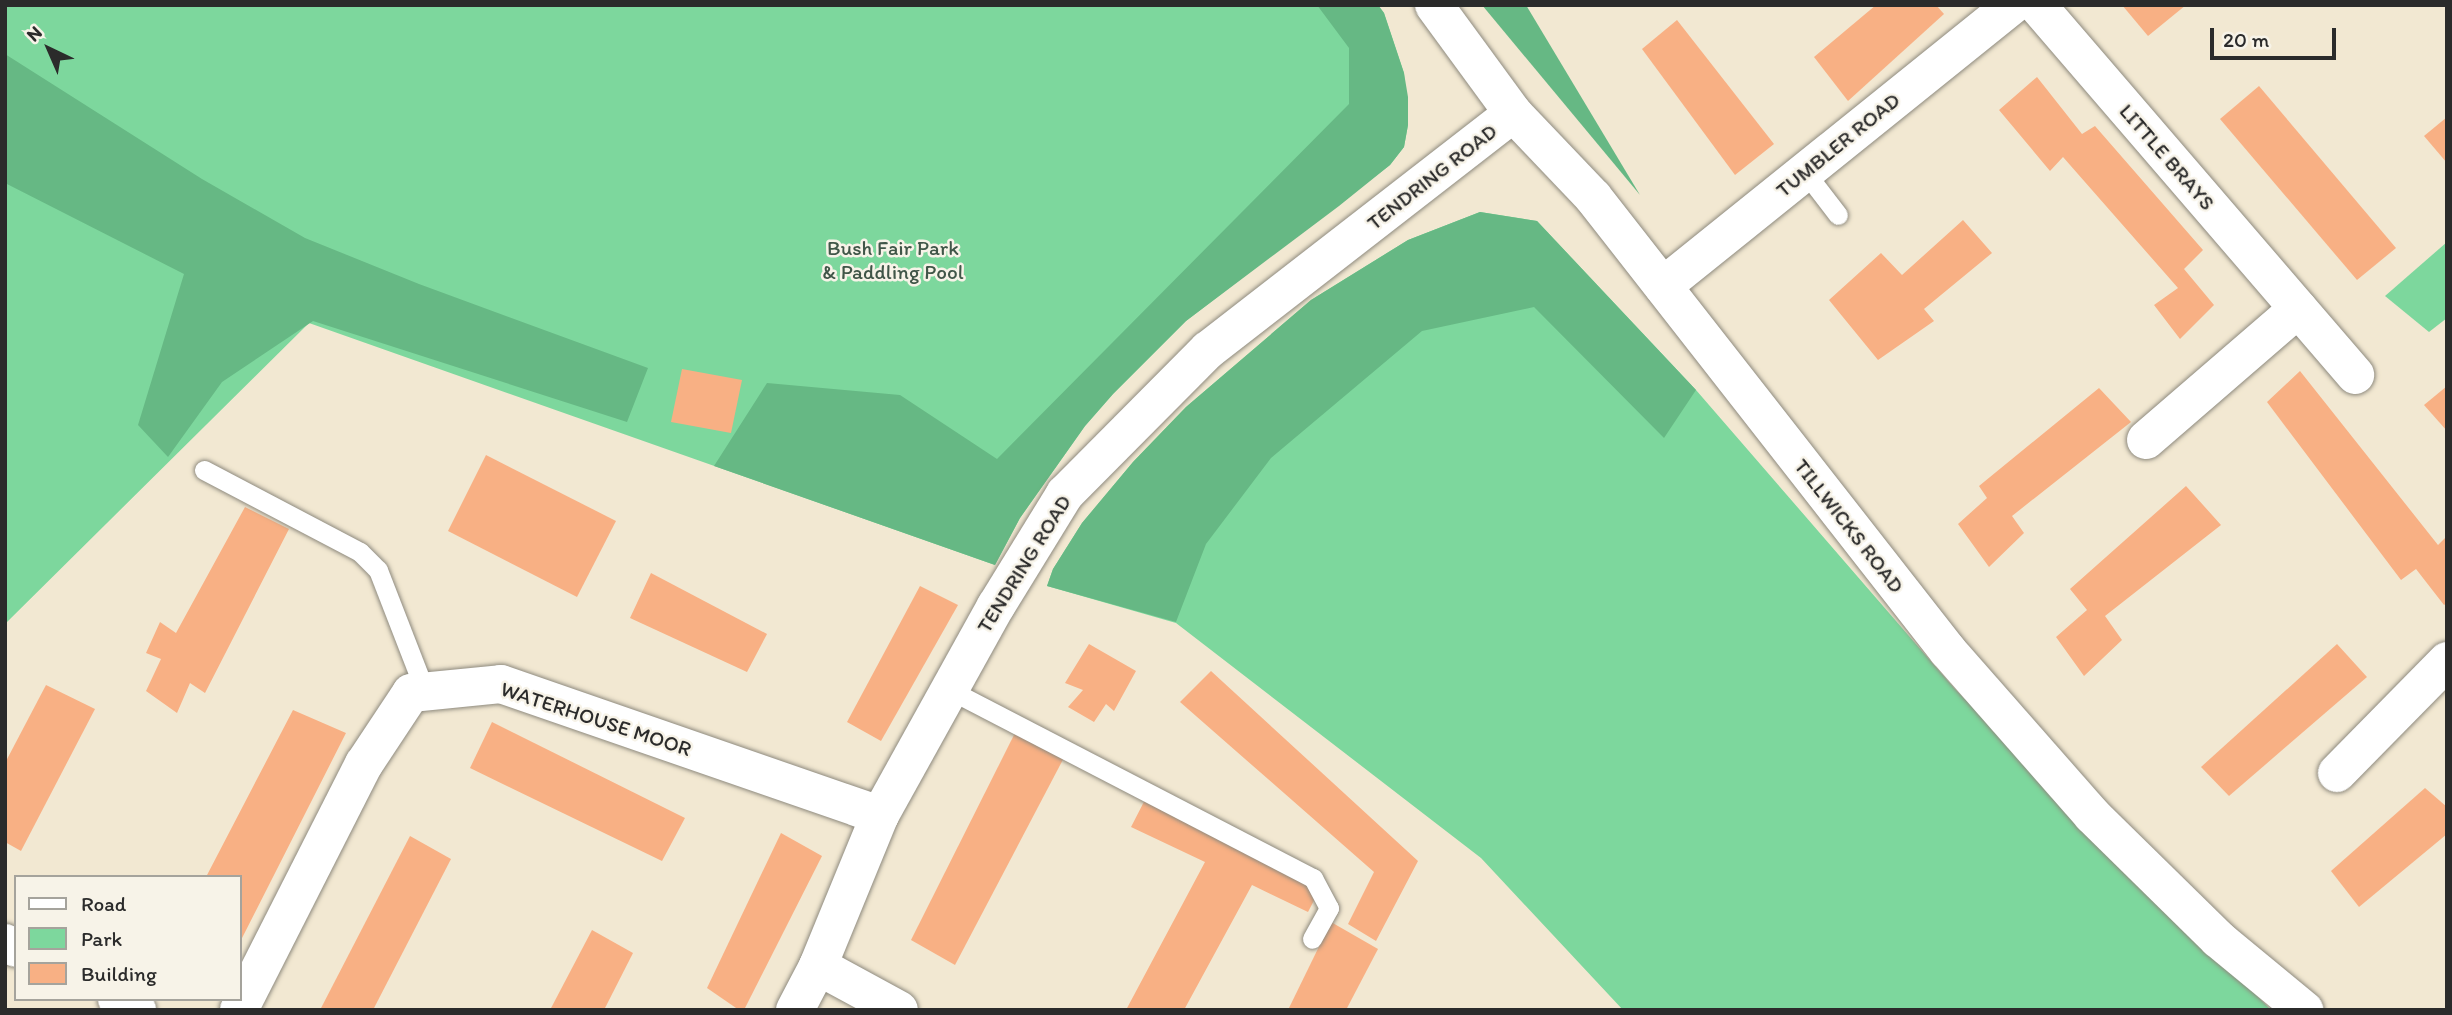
<!DOCTYPE html>
<html>
<head>
<meta charset="utf-8">
<style>
	body { margin:0 }
	#map { position:relative; width:2452px; height:1015px; overflow:hidden; background:#f2e8d2; font-family:Itim,sans-serif }
	div>[style] { position:absolute }
	.green>* { inset:0; background:#7dd79d }
	.forest>* { inset:0; background:#66b884 }
	.building>* { inset:0; background:#f8b084 }
	.roads { filter:drop-shadow(0 0 2px #8e8a7e) drop-shadow(0 0 2px #8e8a7e) }
	.service>* { height:19px; margin:-9.5px; padding:0 9.5px; transform-origin:9.5px; border-radius:9.5px; background:#fff }
	.minor>* { height:38px; margin:-19px; padding:0 19px; transform-origin:19px; border-radius:19px; background:#fff }
	.tertiary>* { height:38px; margin:-19px; padding:0 19px; transform-origin:19px; border-radius:19px; background:#fff }
	span { translate:-50% -50%; white-space:nowrap; text-align:center; line-height:1.15; -webkit-text-stroke:5px #f7f3e8; paint-order:stroke }
	.street-label { font-size:21px; color:#2b2b2b }
	.park-label { font-size:21px; color:#405648 }
	.frame { position:absolute; inset:0; border:7px solid #2b2b2b; pointer-events:none }
	.legend { position:absolute; left:14px; top:875px; width:228px; height:126px; box-sizing:border-box; background:#f7f3e8; border:2px solid #a5a39c; margin:0; padding:9px 12px; list-style:none; font-size:21px; color:#2b2b2b }
	.legend li { display:flex; align-items:center; gap:14px; height:35px }
	.legend b { width:35px; border:2px solid #a5a39c }
	.north { position:absolute; left:14px; top:14px; width:70px; height:70px; -webkit-text-stroke:5px #f7f3e8; paint-order:stroke; rotate:316deg; font-size:19px; font-weight:700; line-height:28px; text-align:center; color:#2b2b2b }
	.north::after { content:''; display:block; margin:auto; width:24px; height:32px; background:#2b2b2b; clip-path:polygon(50% 0,100% 100%,50% 72%,0 100%) }
	.scale { position:absolute; left:2210px; top:28px; width:126px; height:32px; box-sizing:border-box; border:4px solid #2b2b2b; border-top:0; padding-left:9px; font-size:21px; line-height:24px; white-space:nowrap; color:#2b2b2b; -webkit-text-stroke:5px #f7f3e8; paint-order:stroke }
</style>
</head>
<body>
<div id="map">
	<div class="green">
		<div style="clip-path:polygon(5px 5px,1378px 5px,1384px 13px,1404px 73px,1408px 125px,1404px 147px,1390px 165px,1186px 321px,1113px 394px,1085px 426px,1020px 518px,995px 565px,309px 323px,5px 624px)"></div>
		<div style="clip-path:polygon(1480px 212px,1537px 221px,1696px 390px,1954px 688px,2271px 1010px,1623px 1010px,1481px 858px,1176px 623px,1047px 586px,1053px 569px,1082px 523px,1133px 462px,1186px 407px,1311px 300px,1408px 240px)"></div>
		<div style="clip-path:polygon(2447px 242px,2447px 318px,2429px 332px,2385px 296px)"></div>
	</div>
	<div class="forest">
		<div style="clip-path:polygon(1317px 5px,1378px 5px,1384px 13px,1404px 73px,1408px 97px,1408px 125px,1404px 147px,1390px 165px,1339px 206px,1186px 321px,1113px 394px,1085px 426px,1020px 518px,995px 565px,714px 466px,767px 383px,900px 395px,997px 459px,1349px 104px,1349px 48px)"></div>
		<div style="clip-path:polygon(1482px 5px,1526px 5px,1640px 195px)"></div>
		<div style="clip-path:polygon(5px 54px,202px 179px,305px 238px,419px 284px,648px 368px,627px 422px,313px 321px,222px 382px,168px 457px,138px 425px,184px 274px,5px 183px)"></div>
		<div style="clip-path:polygon(1480px 212px,1537px 221px,1696px 390px,1664px 438px,1534px 307px,1422px 331px,1271px 458px,1206px 544px,1176px 622px,1047px 586px,1053px 569px,1082px 523px,1133px 462px,1186px 407px,1311px 300px,1408px 240px)"></div>
	</div>
	<div class="building">
		<div style="clip-path:polygon(1876px 5px,1936px 5px,1944px 14px,1848px 101px,1814px 57px)"></div>
		<div style="clip-path:polygon(2122px 5px,2186px 5px,2148px 36px)"></div>
		<div style="clip-path:polygon(1677px 20px,1774px 144px,1735px 175px,1642px 49px)"></div>
		<div style="clip-path:polygon(2037px 77px,2082px 134px,2095px 126px,2203px 250px,2184px 269px,2214px 305px,2180px 339px,2154px 305px,2178px 288px,2063px 157px,2050px 171px,1999px 110px)"></div>
		<div style="clip-path:polygon(2259px 86px,2396px 248px,2357px 280px,2220px 119px)"></div>
		<div style="clip-path:polygon(2447px 117px,2447px 163px,2424px 136px)"></div>
		<div style="clip-path:polygon(1963px 220px,1992px 253px,1924px 309px,1934px 321px,1878px 360px,1829px 300px,1881px 253px,1902px 275px)"></div>
		<div style="clip-path:polygon(682px 369px,742px 380px,731px 433px,671px 422px)"></div>
		<div style="clip-path:polygon(2300px 371px,2438px 545px,2447px 536px,2447px 603px,2444px 605px,2416px 569px,2401px 580px,2267px 402px)"></div>
		<div style="clip-path:polygon(2447px 386px,2447px 431px,2424px 405px)"></div>
		<div style="clip-path:polygon(2099px 388px,2131px 422px,2012px 516px,2024px 533px,1989px 567px,1958px 524px,1987px 498px,1979px 486px)"></div>
		<div style="clip-path:polygon(486px 455px,616px 521px,577px 597px,448px 531px)"></div>
		<div style="clip-path:polygon(2186px 486px,2221px 525px,2105px 616px,2122px 640px,2084px 676px,2056px 637px,2087px 610px,2070px 589px)"></div>
		<div style="clip-path:polygon(245px 507px,289px 529px,205px 693px,190px 683px,177px 713px,146px 691px,161px 659px,146px 653px,160px 622px,176px 633px)"></div>
		<div style="clip-path:polygon(651px 573px,767px 634px,747px 672px,630px 618px)"></div>
		<div style="clip-path:polygon(920px 586px,958px 605px,881px 741px,847px 722px)"></div>
		<div style="clip-path:polygon(1089px 644px,1136px 671px,1114px 711px,1106px 704px,1094px 722px,1068px 707px,1083px 690px,1065px 683px)"></div>
		<div style="clip-path:polygon(2337px 644px,2367px 677px,2229px 796px,2201px 767px)"></div>
		<div style="clip-path:polygon(1211px 671px,1418px 861px,1376px 941px,1348px 924px,1374px 872px,1180px 702px)"></div>
		<div style="clip-path:polygon(46px 685px,95px 709px,21px 851px,5px 842px,5px 763px)"></div>
		<div style="clip-path:polygon(293px 710px,346px 733px,240px 942px,240px 877px,206px 877px)"></div>
		<div style="clip-path:polygon(492px 722px,685px 818px,662px 861px,470px 768px)"></div>
		<div style="clip-path:polygon(1017px 729px,1068px 750px,955px 965px,911px 940px)"></div>
		<div style="clip-path:polygon(2425px 788px,2447px 807px,2447px 834px,2359px 907px,2331px 871px)"></div>
		<div style="clip-path:polygon(1148px 794px,1323px 883px,1308px 912px,1252px 885px,1184px 1010px,1126px 1010px,1205px 862px,1131px 827px)"></div>
		<div style="clip-path:polygon(781px 833px,822px 856px,744px 1010px,739px 1010px,707px 988px)"></div>
		<div style="clip-path:polygon(410px 836px,451px 859px,373px 1010px,320px 1010px)"></div>
		<div style="clip-path:polygon(1331px 922px,1378px 949px,1346px 1010px,1288px 1010px)"></div>
		<div style="clip-path:polygon(592px 930px,633px 953px,604px 1010px,550px 1010px)"></div>
	</div>
	<div class="roads">
		<div class="service">
			<div style="left:1805px;top:172px;width:54px;rotate:52.5deg"></div>
			<div style="left:204px;top:470px;width:176px;rotate:27.7deg"></div>
			<div style="left:360px;top:552px;width:25px;rotate:45deg"></div>
			<div style="left:378px;top:570px;width:130px;rotate:68.8deg"></div>
			<div style="left:950px;top:690px;width:409px;rotate:27.4deg"></div>
			<div style="left:1313px;top:878px;width:34px;rotate:62deg"></div>
			<div style="left:1329px;top:908px;width:35px;rotate:119deg"></div>
		</div>
		<div class="minor">
			<div style="left:2037px;top:5px;width:488px;rotate:49.3deg"></div>
			<div style="left:2146px;top:440px;width:201px;rotate:-40.8deg"></div>
			<div style="left:2337px;top:773px;width:157px;rotate:-45.5deg"></div>
			<div style="left:5px;top:943px;width:12px;rotate:24deg"></div>
			<div style="left:818px;top:966px;width:92px;rotate:28.5deg"></div>
			<div style="left:117px;top:999px;width:23px;rotate:29deg"></div>
			<div style="left:239px;top:1010px;width:276px;rotate:-63.1deg"></div>
			<div style="left:364px;top:764px;width:85px;rotate:-56.5deg"></div>
			<div style="left:411px;top:693px;width:90px;rotate:-5.7deg"></div>
			<div style="left:501px;top:684px;width:401px;rotate:19.1deg"></div>
		</div>
		<div class="tertiary">
			<div style="left:1434px;top:5px;width:134px;rotate:53.8deg"></div>
			<div style="left:1513px;top:113px;width:116px;rotate:46.4deg"></div>
			<div style="left:1593px;top:197px;width:576px;rotate:51.98deg"></div>
			<div style="left:1948px;top:651px;width:218px;rotate:48.7deg"></div>
			<div style="left:2092px;top:815px;width:177px;rotate:44.5deg"></div>
			<div style="left:2218px;top:939px;width:112px;rotate:39.5deg"></div>
			<div style="left:1663px;top:286px;width:449px;rotate:-38.8deg"></div>
			<div style="left:795px;top:1010px;width:50px;rotate:-62.4deg"></div>
			<div style="left:818px;top:966px;width:163px;rotate:-67.7deg"></div>
			<div style="left:880px;top:815px;width:239px;rotate:-61deg"></div>
			<div style="left:996px;top:606px;width:132px;rotate:-58.4deg"></div>
			<div style="left:1065px;top:494px;width:203px;rotate:-45.2deg"></div>
			<div style="left:1208px;top:350px;width:386px;rotate:-37.8deg"></div>
		</div>
	</div>
	<div class="street-label">
		<span style="left:1838px;top:145px;rotate:-39deg">TUMBLER ROAD</span>
		<span style="left:2167px;top:157px;rotate:49deg">LITTLE BRAYS</span>
		<span style="left:1432px;top:177px;rotate:-38deg">TENDRING ROAD</span>
		<span style="left:1849px;top:526px;rotate:52deg">TILLWICKS ROAD</span>
		<span style="left:1024px;top:564px;rotate:-58deg">TENDRING ROAD</span>
		<span style="left:596px;top:719px;rotate:18deg">WATERHOUSE MOOR</span>
	</div>
	<div class="park-label">
		<span style="left:893px;top:260px">Bush Fair Park<br>&amp; Paddling Pool</span>
	</div>
	<div class="frame"></div>
	<ul class="legend">
	<li><b style="height:9px;background:#fff"></b>Road</li>
	<li><b style="height:19px;background:#7dd79d"></b>Park</li>
	<li><b style="height:19px;background:#f8b084"></b>Building</li>
	</ul>
	<div class="north">N</div>
	<div class="scale">20 m</div>
</div>
</body>
</html>
